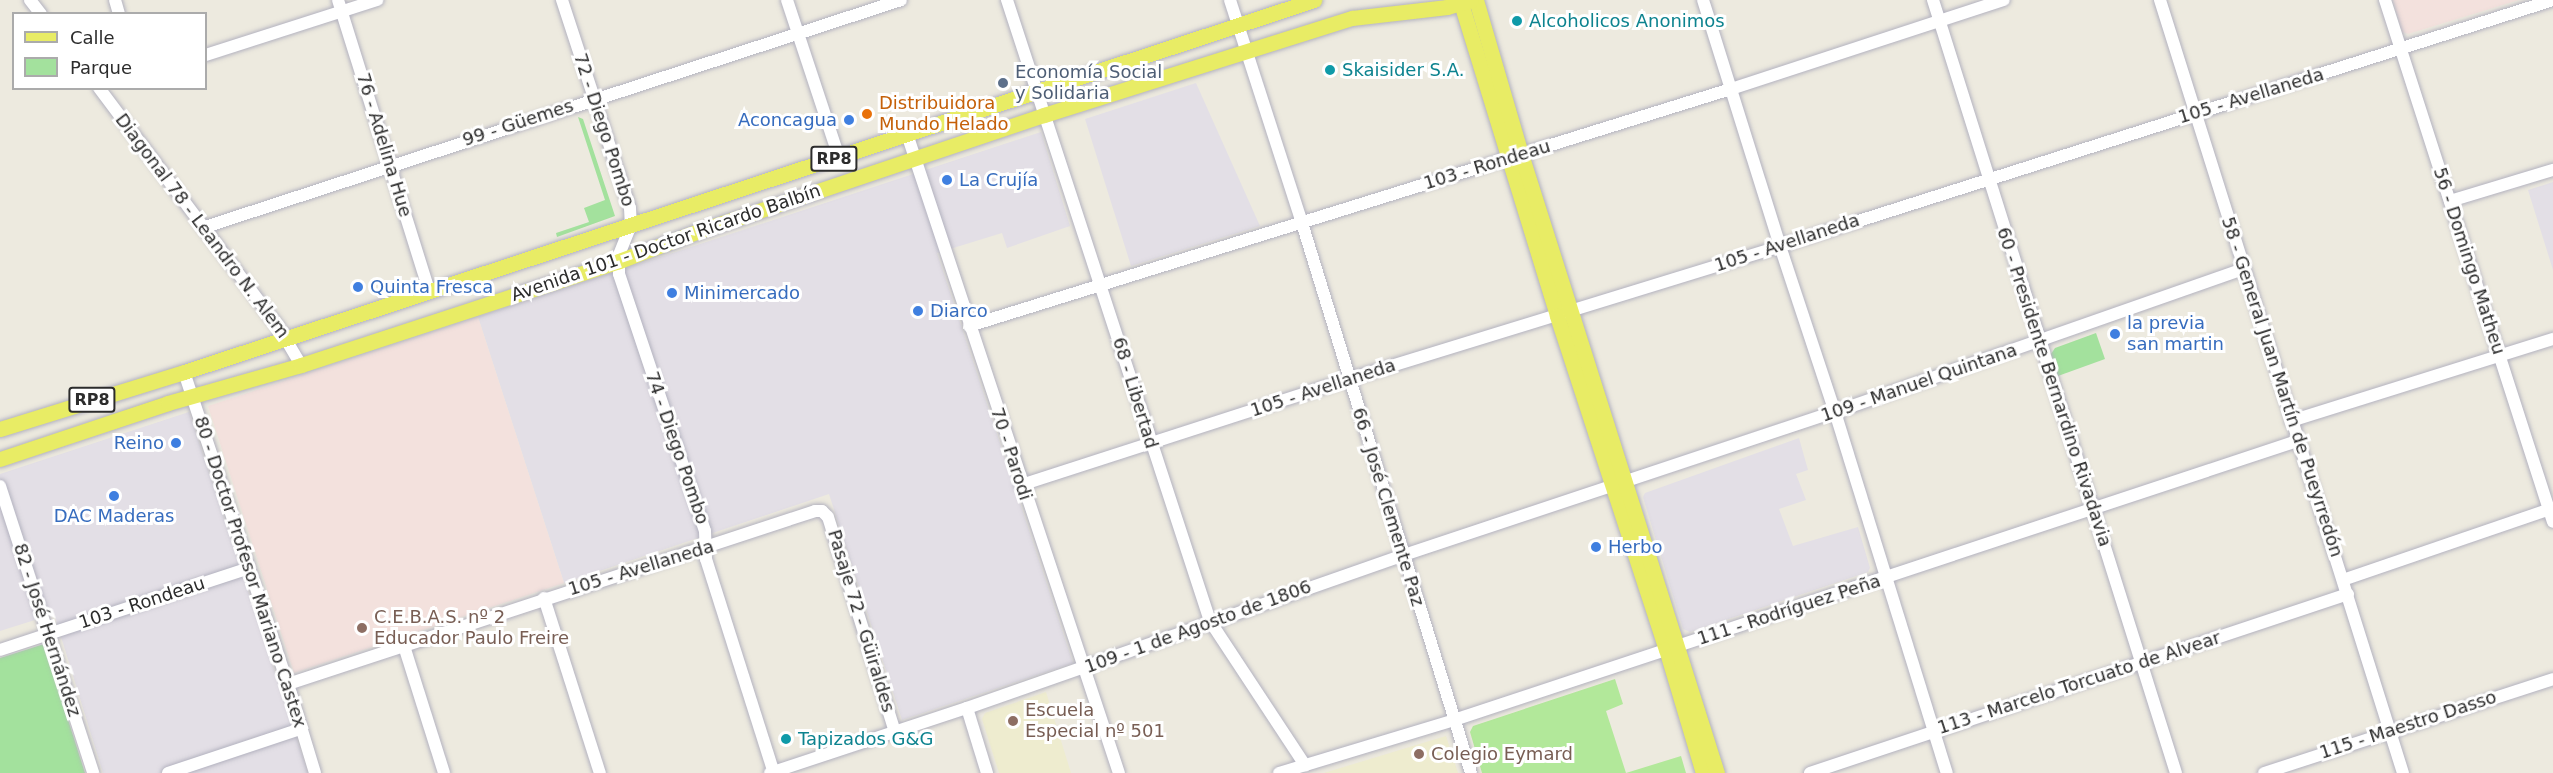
<!DOCTYPE html>
<html>
<head>
<meta charset="utf-8">
<style>
	body { margin:0 }
	#map { position:relative; width:2553px; height:773px; overflow:hidden; background:#edeadf; font-family:"DejaVu Sans",sans-serif }
	div>[style] { position:absolute }
	.industrial>* { inset:0; background:#e3dfe6 }
	.education>* { inset:0; background:#eeeccf }
	.medical>* { inset:0; background:#f3e1dd }
	.green>* { inset:0; background:#a3e19d }
	.pitch>* { inset:0; background:#b2e89a }
	.roads { filter:drop-shadow(0 0 2px #b3b2bf) drop-shadow(0 0 2px #b3b2bf) }
	.minor>* { height:12px; margin:-6px; padding:0 6px; transform-origin:6px; border-radius:6px; background:#fff }
	.major>* { height:15px; margin:-7.5px; padding:0 7.5px; transform-origin:7.5px; border-radius:7.5px; background:#e8ec65 }
	.dots>* { width:16px; height:16px; translate:-50% -50%; box-sizing:border-box; border:3px solid #fff; border-radius:50% }
	span { translate:-50% -50%; white-space:nowrap; text-align:center; line-height:1.15; -webkit-text-stroke:6px #fff; paint-order:stroke }
	.shield-label span { padding:2px 4px; background:#fff; border:2px solid; border-radius:4px; -webkit-text-stroke-width:0 }
	.shield-label { font-size:16px; color:#2c2c2c; font-weight:700 }
	.culture-label { font-size:18px; color:#0d838f }
	.left { translate:0 -50%; text-align:left }
	.service-label { font-size:18px; color:#4e5e75 }
	.street-label { font-size:18px; color:#2c2c2c }
	.food-label { font-size:18px; color:#c56008 }
	.shop-label { font-size:18px; color:#366cbe }
	.right { translate:-100% -50%; text-align:right }
	.education-label { font-size:18px; color:#785e54 }
	.legend { position:absolute; left:12px; top:12px; width:195px; height:78px; box-sizing:border-box; background:#fff; border:2px solid #ababab; margin:0; padding:8px 10px; list-style:none; font-size:18px; color:#2c2c2c }
	.legend li { display:flex; align-items:center; gap:12px; height:30px }
	.legend b { width:30px; border:2px solid #ababab }
</style>
</head>
<body>
<div id="map">
	<div class="industrial">
		<div style="clip-path:polygon(1196px 83px,1260px 226px,1131px 266px,1085px 119px)"></div>
		<div style="clip-path:polygon(1041px 132px,1070px 226px,1007px 248px,1002px 233px,937px 253px,1073px 663px,902px 720px,829px 494px,564px 583px,478px 317px)"></div>
		<div style="clip-path:polygon(2553px 182px,2553px 270px,2528px 190px)"></div>
		<div style="clip-path:polygon(189px 412px,308px 773px,103px 773px,54px 614px,0 631px,0 474px)"></div>
		<div style="clip-path:polygon(1799px 438px,1808px 470px,1796px 474px,1806px 500px,1779px 509px,1793px 546px,1858px 527px,1870px 568px,1868px 572px,1690px 632px,1683px 629px,1643px 497px,1645px 493px)"></div>
	</div>
	<div class="education">
		<div style="clip-path:polygon(1046px 692px,1071px 773px,999px 773px,982px 719px,985px 713px)"></div>
		<div style="clip-path:polygon(1446px 736px,1458px 773px,1324px 773px)"></div>
	</div>
	<div class="medical">
		<div style="clip-path:polygon(2393px 0,2519px 0,2408px 34px,2402px 32px)"></div>
		<div style="clip-path:polygon(478px 317px,564px 583px,294px 673px,208px 406px)"></div>
	</div>
	<div class="green">
		<div style="clip-path:polygon(578px 117px,583px 119px,615px 216px,557px 237px,556px 233px,589px 222px,584px 208px,605px 200px)"></div>
		<div style="clip-path:polygon(2096px 333px,2105px 359px,2058px 376px,2051px 354px,2055px 348px)"></div>
		<div style="clip-path:polygon(44px 644px,85px 773px,0 773px,0 658px)"></div>
	</div>
	<div class="pitch">
		<div style="clip-path:polygon(1615px 679px,1623px 704px,1606px 711px,1626px 773px,1681px 756px,1686px 773px,1482px 773px,1470px 732px,1473px 726px)"></div>
	</div>
	<div class="roads">
		<div class="minor">
			<div style="left:30px;top:0;width:18px;rotate:52deg"></div>
			<div style="left:115px;top:0;width:15px;rotate:74deg"></div>
			<div style="left:338px;top:0;width:305px;rotate:72.6deg"></div>
			<div style="left:562px;top:0;width:219px;rotate:71.9deg"></div>
			<div style="left:630px;top:208px;width:17px;rotate:87deg"></div>
			<div style="left:631px;top:225px;width:32px;rotate:112deg"></div>
			<div style="left:619px;top:255px;width:19px;rotate:90deg"></div>
			<div style="left:619px;top:274px;width:271px;rotate:71.5deg"></div>
			<div style="left:705px;top:531px;width:28px;rotate:88deg"></div>
			<div style="left:706px;top:559px;width:225px;rotate:72.4deg"></div>
			<div style="left:787px;top:0;width:165px;rotate:71.7deg"></div>
			<div style="left:1007px;top:0;width:653px;rotate:71.9deg"></div>
			<div style="left:1210px;top:621px;width:173px;rotate:56.6deg"></div>
			<div style="left:1230px;top:0;width:234px;rotate:72.1deg"></div>
			<div style="left:1302px;top:223px;width:575px;rotate:72.92deg"></div>
			<div style="left:1703px;top:0;width:258px;rotate:72.6deg"></div>
			<div style="left:1780px;top:246px;width:175px;rotate:71.7deg"></div>
			<div style="left:1835px;top:412px;width:378px;rotate:72.8deg"></div>
			<div style="left:1933px;top:0;width:810px;rotate:72.55deg"></div>
			<div style="left:2160px;top:0;width:810px;rotate:72.55deg"></div>
			<div style="left:2385px;top:0;width:548px;rotate:72.16deg"></div>
			<div style="left:206px;top:55px;width:180px;rotate:-17.8deg"></div>
			<div style="left:99px;top:88px;width:298px;rotate:53.1deg"></div>
			<div style="left:278px;top:326px;width:45px;rotate:59.5deg"></div>
			<div style="left:907px;top:134px;width:673px;rotate:71.65deg"></div>
			<div style="left:2450px;top:201px;width:108px;rotate:-16.8deg"></div>
			<div style="left:205px;top:227px;width:732px;rotate:-18.06deg"></div>
			<div style="left:969px;top:326px;width:798px;rotate:-17.28deg"></div>
			<div style="left:1731px;top:89px;width:287px;rotate:-18.1deg"></div>
			<div style="left:184px;top:372px;width:329px;rotate:71.6deg"></div>
			<div style="left:288px;top:684px;width:93px;rotate:73.1deg"></div>
			<div style="left:2291px;top:421px;width:275px;rotate:-17.4deg"></div>
			<div style="left:1021px;top:485px;width:345px;rotate:-17.9deg"></div>
			<div style="left:1349px;top:379px;width:451px;rotate:-17.1deg"></div>
			<div style="left:1780px;top:246px;width:811px;rotate:-17.65deg"></div>
			<div style="left:0;top:486px;width:302px;rotate:72deg"></div>
			<div style="left:2343px;top:580px;width:222px;rotate:-18.9deg"></div>
			<div style="left:544px;top:598px;width:184px;rotate:72.3deg"></div>
			<div style="left:404px;top:646px;width:133px;rotate:72.5deg"></div>
			<div style="left:0;top:650px;width:262px;rotate:-18.2deg"></div>
			<div style="left:288px;top:684px;width:555px;rotate:-18.17deg"></div>
			<div style="left:815px;top:511px;width:7px"></div>
			<div style="left:822px;top:511px;width:8px;rotate:45deg"></div>
			<div style="left:828px;top:517px;width:225px;rotate:72.7deg"></div>
			<div style="left:967px;top:708px;width:68px;rotate:72.9deg"></div>
			<div style="left:168px;top:773px;width:139px;rotate:-18.4deg"></div>
			<div style="left:770px;top:773px;width:207px;rotate:-18.3deg"></div>
			<div style="left:967px;top:708px;width:463px;rotate:-19.3deg"></div>
			<div style="left:1404px;top:555px;width:454px;rotate:-18.4deg"></div>
			<div style="left:1835px;top:412px;width:433px;rotate:-19.3deg"></div>
			<div style="left:1279px;top:773px;width:183px;rotate:-16.8deg"></div>
			<div style="left:1454px;top:720px;width:888px;rotate:-18.31deg"></div>
			<div style="left:1810px;top:773px;width:567px;rotate:-18.4deg"></div>
			<div style="left:2264px;top:773px;width:304px;rotate:-18deg"></div>
		</div>
		<div class="major">
			<div style="left:1460px;top:0;width:331px;rotate:72.9deg"></div>
			<div style="left:1557px;top:316px;width:350px;rotate:71.9deg"></div>
			<div style="left:1666px;top:649px;width:129px;rotate:73.4deg"></div>
			<div style="left:1476px;top:0;width:160px;rotate:73.7deg"></div>
			<div style="left:1521px;top:154px;width:649px;rotate:72.43deg"></div>
			<div style="left:0;top:429px;width:193px;rotate:-17.2deg"></div>
			<div style="left:184px;top:372px;width:1190px;rotate:-18.22deg"></div>
			<div style="left:0;top:459px;width:177px;rotate:-18.4deg"></div>
			<div style="left:168px;top:403px;width:138px;rotate:-15.9deg"></div>
			<div style="left:301px;top:365px;width:335px;rotate:-18.1deg"></div>
			<div style="left:619px;top:261px;width:85px;rotate:-20.6deg"></div>
			<div style="left:699px;top:231px;width:364px;rotate:-18.6deg"></div>
			<div style="left:1044px;top:115px;width:323px;rotate:-17.5deg"></div>
			<div style="left:1352px;top:18px;width:96px;rotate:-6.6deg"></div>
			<div style="left:1447px;top:7px;width:25px;rotate:-16deg"></div>
		</div>
	</div>
	<div class="dots">
		<div style="left:1517px;top:21px;background:#0f9aa8"></div>
		<div style="left:1330px;top:70px;background:#0f9aa8"></div>
		<div style="left:1003px;top:83px;background:#5c6f8a"></div>
		<div style="left:867px;top:114px;background:#e8710a"></div>
		<div style="left:849px;top:120px;background:#3f7fe0"></div>
		<div style="left:947px;top:180px;background:#3f7fe0"></div>
		<div style="left:358px;top:287px;background:#3f7fe0"></div>
		<div style="left:672px;top:293px;background:#3f7fe0"></div>
		<div style="left:918px;top:311px;background:#3f7fe0"></div>
		<div style="left:2115px;top:334px;background:#3f7fe0"></div>
		<div style="left:176px;top:443px;background:#3f7fe0"></div>
		<div style="left:114px;top:496px;background:#3f7fe0"></div>
		<div style="left:1596px;top:547px;background:#3f7fe0"></div>
		<div style="left:362px;top:628px;background:#8d6e63"></div>
		<div style="left:1013px;top:721px;background:#8d6e63"></div>
		<div style="left:786px;top:739px;background:#0f9aa8"></div>
		<div style="left:1419px;top:754px;background:#8d6e63"></div>
	</div>
	<div class="shield-label">
		<span style="left:834px;top:159px">RP8</span>
		<span style="left:92px;top:400px">RP8</span>
	</div>
	<div class="culture-label">
		<span class="left" style="left:1529px;top:21px">Alcoholicos Anonimos</span>
		<span class="left" style="left:1342px;top:70px">Skaisider S.A.</span>
		<span class="left" style="left:798px;top:739px">Tapizados G&amp;G</span>
	</div>
	<div class="service-label">
		<span class="left" style="left:1015px;top:83px">Economía Social<br>y Solidaria</span>
	</div>
	<div class="street-label">
		<span style="left:2251px;top:96px;rotate:-17deg">105 - Avellaneda</span>
		<span style="left:518px;top:123px;rotate:-18deg">99 - Güemes</span>
		<span style="left:604px;top:130px;rotate:72deg">72 - Diego Pombo</span>
		<span style="left:384px;top:145px;rotate:73deg">76 - Adelina Hue</span>
		<span style="left:1487px;top:165px;rotate:-17deg">103 - Rondeau</span>
		<span style="left:202px;top:226px;rotate:53deg">Diagonal 78 - Leandro N. Alem</span>
		<span style="left:666px;top:243px;rotate:-19deg">Avenida 101 - Doctor Ricardo Balbín</span>
		<span style="left:1787px;top:243px;rotate:-18deg">105 - Avellaneda</span>
		<span style="left:2469px;top:261px;rotate:72deg">56 - Domingo Matheu</span>
		<span style="left:1919px;top:383px;rotate:-19deg">109 - Manuel Quintana</span>
		<span style="left:2054px;top:387px;rotate:72deg">60 - Presidente Bernardino Rivadavia</span>
		<span style="left:2282px;top:387px;rotate:72deg">58 - General Juan Martín de Pueyrredón</span>
		<span style="left:1323px;top:388px;rotate:-18deg">105 - Avellaneda</span>
		<span style="left:1135px;top:393px;rotate:73deg">68 - Libertad</span>
		<span style="left:677px;top:448px;rotate:71deg">74 - Diego Pombo</span>
		<span style="left:1011px;top:454px;rotate:72deg">70 - Parodi</span>
		<span style="left:1388px;top:507px;rotate:73deg">66 - José Clemente Paz</span>
		<span style="left:641px;top:568px;rotate:-17deg">105 - Avellaneda</span>
		<span style="left:250px;top:572px;rotate:72deg">80 - Doctor Profesor Mariano Castex</span>
		<span style="left:142px;top:603px;rotate:-18deg">103 - Rondeau</span>
		<span style="left:1789px;top:610px;rotate:-18deg">111 - Rodríguez Peña</span>
		<span style="left:861px;top:621px;rotate:73deg">Pasaje 72 - Güiraldes</span>
		<span style="left:1198px;top:627px;rotate:-20deg">109 - 1 de Agosto de 1806</span>
		<span style="left:47px;top:630px;rotate:72deg">82 - José Hernández</span>
		<span style="left:2079px;top:683px;rotate:-18deg">113 - Marcelo Torcuato de Alvear</span>
		<span style="left:2408px;top:725px;rotate:-18deg">115 - Maestro Dasso</span>
	</div>
	<div class="food-label">
		<span class="left" style="left:879px;top:114px">Distribuidora<br>Mundo Helado</span>
	</div>
	<div class="shop-label">
		<span class="right" style="left:837px;top:120px">Aconcagua</span>
		<span class="left" style="left:959px;top:180px">La Crujía</span>
		<span class="left" style="left:370px;top:287px">Quinta Fresca</span>
		<span class="left" style="left:684px;top:293px">Minimercado</span>
		<span class="left" style="left:930px;top:311px">Diarco</span>
		<span class="left" style="left:2127px;top:334px">la previa<br>san martin</span>
		<span class="right" style="left:164px;top:443px">Reino</span>
		<span style="left:114px;top:516px">DAC Maderas</span>
		<span class="left" style="left:1608px;top:547px">Herbo</span>
	</div>
	<div class="education-label">
		<span class="left" style="left:374px;top:628px">C.E.B.A.S. nº 2<br>Educador Paulo Freire</span>
		<span class="left" style="left:1025px;top:721px">Escuela<br>Especial nº 501</span>
		<span class="left" style="left:1431px;top:754px">Colegio Eymard</span>
	</div>
	<ul class="legend">
	<li><b style="height:8px;background:#e8ec65"></b>Calle</li>
	<li><b style="height:16px;background:#a3e19d"></b>Parque</li>
	</ul>
</div>
</body>
</html>
